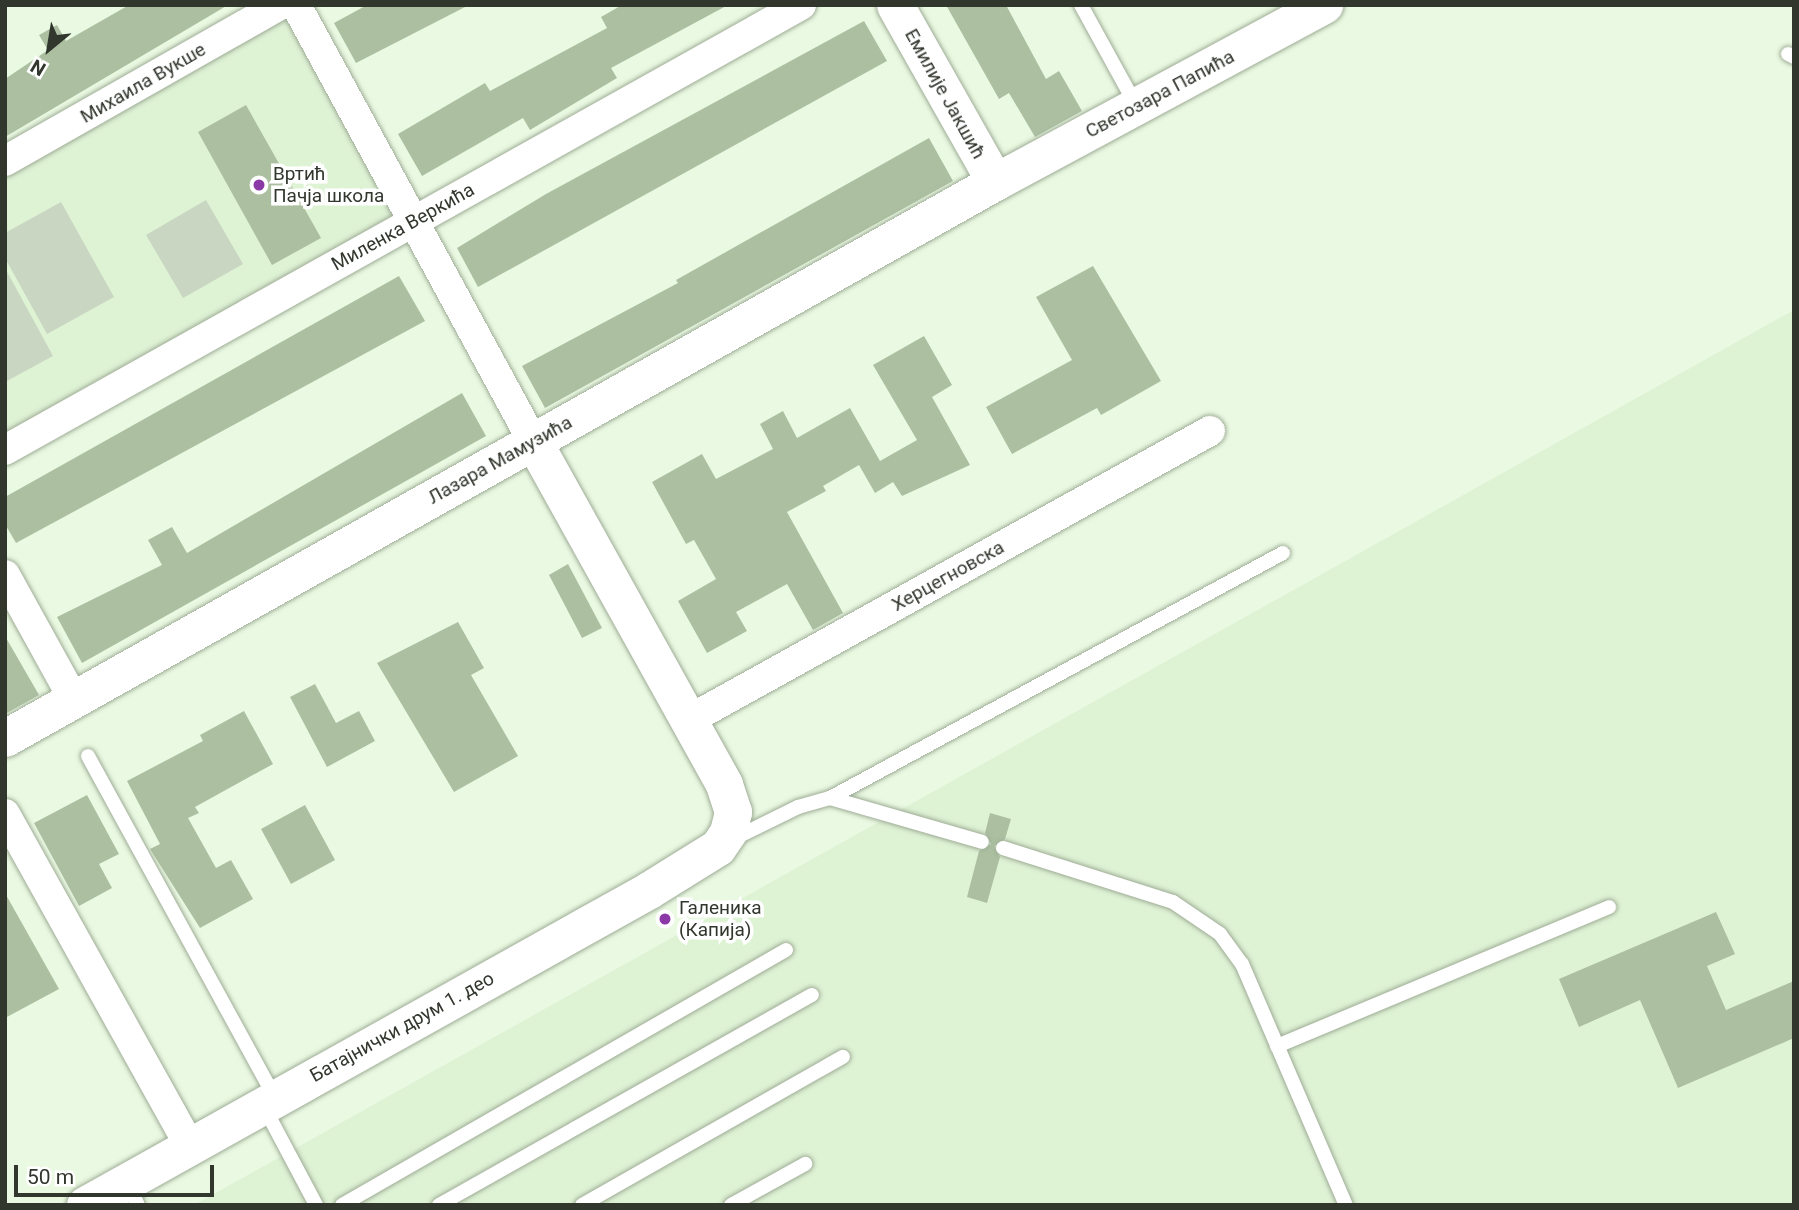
<!DOCTYPE html>
<html>
<head>
<meta charset="utf-8">
<style>
	body { margin:0 }
	#map { position:relative; width:1799px; height:1210px; overflow:hidden; background:#eaf9e2; font-family:Roboto,sans-serif }
	div>[style] { position:absolute }
	.built>* { inset:0; background:#def2d4 }
	.green>* { inset:0; background:#c9d6c2 }
	.building>* { inset:0; background:#acc0a1 }
	.roads { filter:drop-shadow(0 0 2px #9eac96) drop-shadow(0 0 2px #9eac96) }
	.service>* { height:14px; margin:-7px; padding:0 7px; transform-origin:7px; border-radius:7px; background:#fff }
	.minor>* { height:30px; margin:-15px; padding:0 15px; transform-origin:15px; border-radius:15px; background:#fff }
	.tertiary>* { height:37px; margin:-18.5px; padding:0 18.5px; transform-origin:18.5px; border-radius:18.5px; background:#fff }
	.dots>* { width:19px; height:19px; translate:-50% -50%; box-sizing:border-box; border:4px solid #fff; border-radius:50% }
	span { translate:-50% -50%; white-space:nowrap; text-align:center; line-height:1.15; -webkit-text-stroke:7px #fff; paint-order:stroke }
	.street-label { font-size:19px; color:#32372e }
	.poi-label { font-size:19px; color:#32372e }
	.left { translate:0 -50%; text-align:left }
	.frame { position:absolute; inset:0; border:7px solid #32372e; pointer-events:none }
	.north { position:absolute; left:14px; top:14px; width:70px; height:70px; -webkit-text-stroke:5px #fff; paint-order:stroke; rotate:210deg; font-size:19px; font-weight:700; line-height:28px; text-align:center; color:#32372e }
	.north::after { content:''; display:block; margin:auto; width:24px; height:32px; background:#32372e; clip-path:polygon(50% 0,100% 100%,50% 72%,0 100%) }
	.scale { position:absolute; left:14px; top:1165px; width:200px; height:32px; box-sizing:border-box; border:4px solid #32372e; border-top:0; padding-left:9px; font-size:21px; line-height:24px; white-space:nowrap; color:#32372e; -webkit-text-stroke:5px #fff; paint-order:stroke }
</style>
</head>
<body>
<div id="map">
	<div class="built">
		<div style="clip-path:polygon(280px 5px,414px 220px,5px 450px,5px 161px)"></div>
		<div style="clip-path:polygon(1794px 310px,1794px 1205px,194px 1205px,289px 1152px)"></div>
	</div>
	<div class="green">
		<div style="clip-path:polygon(206px 200px,243px 264px,183px 298px,146px 235px)"></div>
		<div style="clip-path:polygon(61px 202px,114px 297px,47px 334px,5px 258px,5px 233px)"></div>
		<div style="clip-path:polygon(5px 268px,53px 356px,5px 382px)"></div>
	</div>
	<div class="building">
		<div style="clip-path:polygon(129px 5px,228px 5px,5px 137px,5px 79px,48px 50px,39px 35px,57px 25px,66px 41px)"></div>
		<div style="clip-path:polygon(367px 5px,469px 5px,356px 63px,334px 23px)"></div>
		<div style="clip-path:polygon(622px 5px,728px 5px,611px 68px,617px 78px,530px 130px,523px 118px,422px 176px,398px 134px,485px 83px,490px 91px,607px 28px,601px 17px)"></div>
		<div style="clip-path:polygon(946px 5px,1006px 5px,1046px 79px,1059px 71px,1082px 111px,1035px 137px,1009px 93px,999px 99px)"></div>
		<div style="clip-path:polygon(864px 21px,887px 61px,478px 287px,457px 248px,546px 194px)"></div>
		<div style="clip-path:polygon(246px 105px,321px 238px,272px 265px,198px 132px)"></div>
		<div style="clip-path:polygon(929px 138px,953px 181px,545px 408px,522px 366px,678px 283px,676px 280px)"></div>
		<div style="clip-path:polygon(1093px 266px,1161px 381px,1101px 415px,1097px 408px,1012px 454px,986px 407px,1072px 360px,1036px 297px)"></div>
		<div style="clip-path:polygon(399px 276px,425px 321px,16px 543px,5px 524px,5px 497px)"></div>
		<div style="clip-path:polygon(924px 336px,952px 385px,932px 397px,970px 465px,902px 496px,893px 482px,875px 493px,859px 465px,823px 486px,826px 491px,787px 512px,843px 613px,813px 630px,787px 584px,736px 612px,747px 631px,707px 653px,678px 601px,716px 579px,694px 540px,686px 544px,652px 482px,702px 454px,716px 479px,773px 449px,760px 424px,783px 411px,797px 438px,850px 408px,880px 461px,917px 440px,873px 365px)"></div>
		<div style="clip-path:polygon(462px 393px,486px 436px,82px 663px,57px 617px,162px 565px,148px 540px,172px 527px,187px 553px)"></div>
		<div style="clip-path:polygon(568px 564px,602px 628px,582px 638px,549px 575px)"></div>
		<div style="clip-path:polygon(458px 622px,484px 668px,471px 675px,518px 756px,454px 792px,377px 663px)"></div>
		<div style="clip-path:polygon(5px 636px,39px 695px,5px 714px)"></div>
		<div style="clip-path:polygon(315px 684px,336px 723px,359px 711px,375px 741px,327px 767px,290px 697px)"></div>
		<div style="clip-path:polygon(244px 711px,273px 764px,195px 807px,199px 813px,188px 818px,216px 868px,231px 860px,253px 899px,200px 928px,150px 849px,160px 844px,127px 781px,203px 741px,200px 735px)"></div>
		<div style="clip-path:polygon(87px 795px,119px 854px,99px 864px,112px 888px,79px 906px,34px 823px)"></div>
		<div style="clip-path:polygon(305px 805px,335px 860px,291px 884px,261px 829px)"></div>
		<div style="clip-path:polygon(990px 813px,1011px 819px,1005px 839px,994px 846px,1000px 857px,987px 903px,967px 897px,979px 851px,991px 844px,985px 833px)"></div>
		<div style="clip-path:polygon(5px 893px,59px 989px,5px 1018px)"></div>
		<div style="clip-path:polygon(1716px 912px,1735px 954px,1707px 966px,1726px 1010px,1794px 981px,1794px 1038px,1678px 1088px,1640px 1000px,1579px 1027px,1559px 979px)"></div>
	</div>
	<div class="roads">
		<div class="service">
			<div style="left:1081px;top:5px;width:114px;rotate:61.2deg"></div>
			<div style="left:1788px;top:54px;width:7px;rotate:27deg"></div>
			<div style="left:88px;top:756px;width:389px;rotate:61.3deg"></div>
			<div style="left:830px;top:798px;width:515px;rotate:-28.41deg"></div>
			<div style="left:731px;top:840px;width:75px;rotate:-26.2deg"></div>
			<div style="left:798px;top:807px;width:33px;rotate:-16deg"></div>
			<div style="left:830px;top:798px;width:158px;rotate:16.1deg"></div>
			<div style="left:1003px;top:848px;width:178px;rotate:17.6deg"></div>
			<div style="left:1173px;top:902px;width:57px;rotate:34.2deg"></div>
			<div style="left:1220px;top:934px;width:37px;rotate:54deg"></div>
			<div style="left:1242px;top:964px;width:262px;rotate:66.7deg"></div>
			<div style="left:1277px;top:1046px;width:360px;rotate:-22.7deg"></div>
			<div style="left:264px;top:1107px;width:111px;rotate:62deg"></div>
			<div style="left:128px;top:1183px;width:24px;rotate:66deg"></div>
			<div style="left:342px;top:1205px;width:512px;rotate:-29.87deg"></div>
			<div style="left:439px;top:1205px;width:428px;rotate:-29.4deg"></div>
			<div style="left:582px;top:1205px;width:300px;rotate:-29.6deg"></div>
			<div style="left:731px;top:1205px;width:85px;rotate:-29deg"></div>
		</div>
		<div class="minor">
			<div style="left:296px;top:5px;width:496px;rotate:61.5deg"></div>
			<div style="left:5px;top:161px;width:316px;rotate:-29.6deg"></div>
			<div style="left:5px;top:450px;width:912px;rotate:-29.21deg"></div>
			<div style="left:5px;top:575px;width:143px;rotate:61.1deg"></div>
			<div style="left:687px;top:721px;width:598px;rotate:-29.01deg"></div>
			<div style="left:5px;top:814px;width:379px;rotate:60.9deg"></div>
		</div>
		<div class="tertiary">
			<div style="left:895px;top:5px;width:203px;rotate:60.5deg"></div>
			<div style="left:5px;top:738px;width:1135px;rotate:-29.32deg"></div>
			<div style="left:995px;top:182px;width:374px;rotate:-28.3deg"></div>
			<div style="left:85px;top:1205px;width:646px;rotate:-29.18deg"></div>
			<div style="left:649px;top:890px;width:81px;rotate:-31.9deg"></div>
			<div style="left:718px;top:847px;width:18px;rotate:-56deg"></div>
			<div style="left:728px;top:832px;width:21px;rotate:-76deg"></div>
			<div style="left:733px;top:812px;width:29px;rotate:-108deg"></div>
			<div style="left:724px;top:784px;width:393px;rotate:-119.1deg"></div>
		</div>
	</div>
	<div class="dots">
		<div style="left:259px;top:185px;background:#8b39a7"></div>
		<div style="left:665px;top:919px;background:#8b39a7"></div>
	</div>
	<div class="street-label">
		<span style="left:143px;top:83px;rotate:-30deg">Михаила Вукше</span>
		<span style="left:945px;top:94px;rotate:61deg">Емилије Јакшић</span>
		<span style="left:1160px;top:94px;rotate:-28deg">Светозара Папића</span>
		<span style="left:403px;top:227px;rotate:-29deg">Миленка Веркића</span>
		<span style="left:500px;top:460px;rotate:-29deg">Лазара Мамузића</span>
		<span style="left:948px;top:576px;rotate:-29deg">Херцегновска</span>
		<span style="left:402px;top:1027px;rotate:-29deg">Батајнички друм 1. део</span>
	</div>
	<div class="poi-label">
		<span class="left" style="left:273px;top:185px">Вртић<br>Пачја школа</span>
		<span class="left" style="left:679px;top:919px">Галеника<br>(Капија)</span>
	</div>
	<div class="frame"></div>
	<div class="north">N</div>
	<div class="scale">50 m</div>
</div>
</body>
</html>
